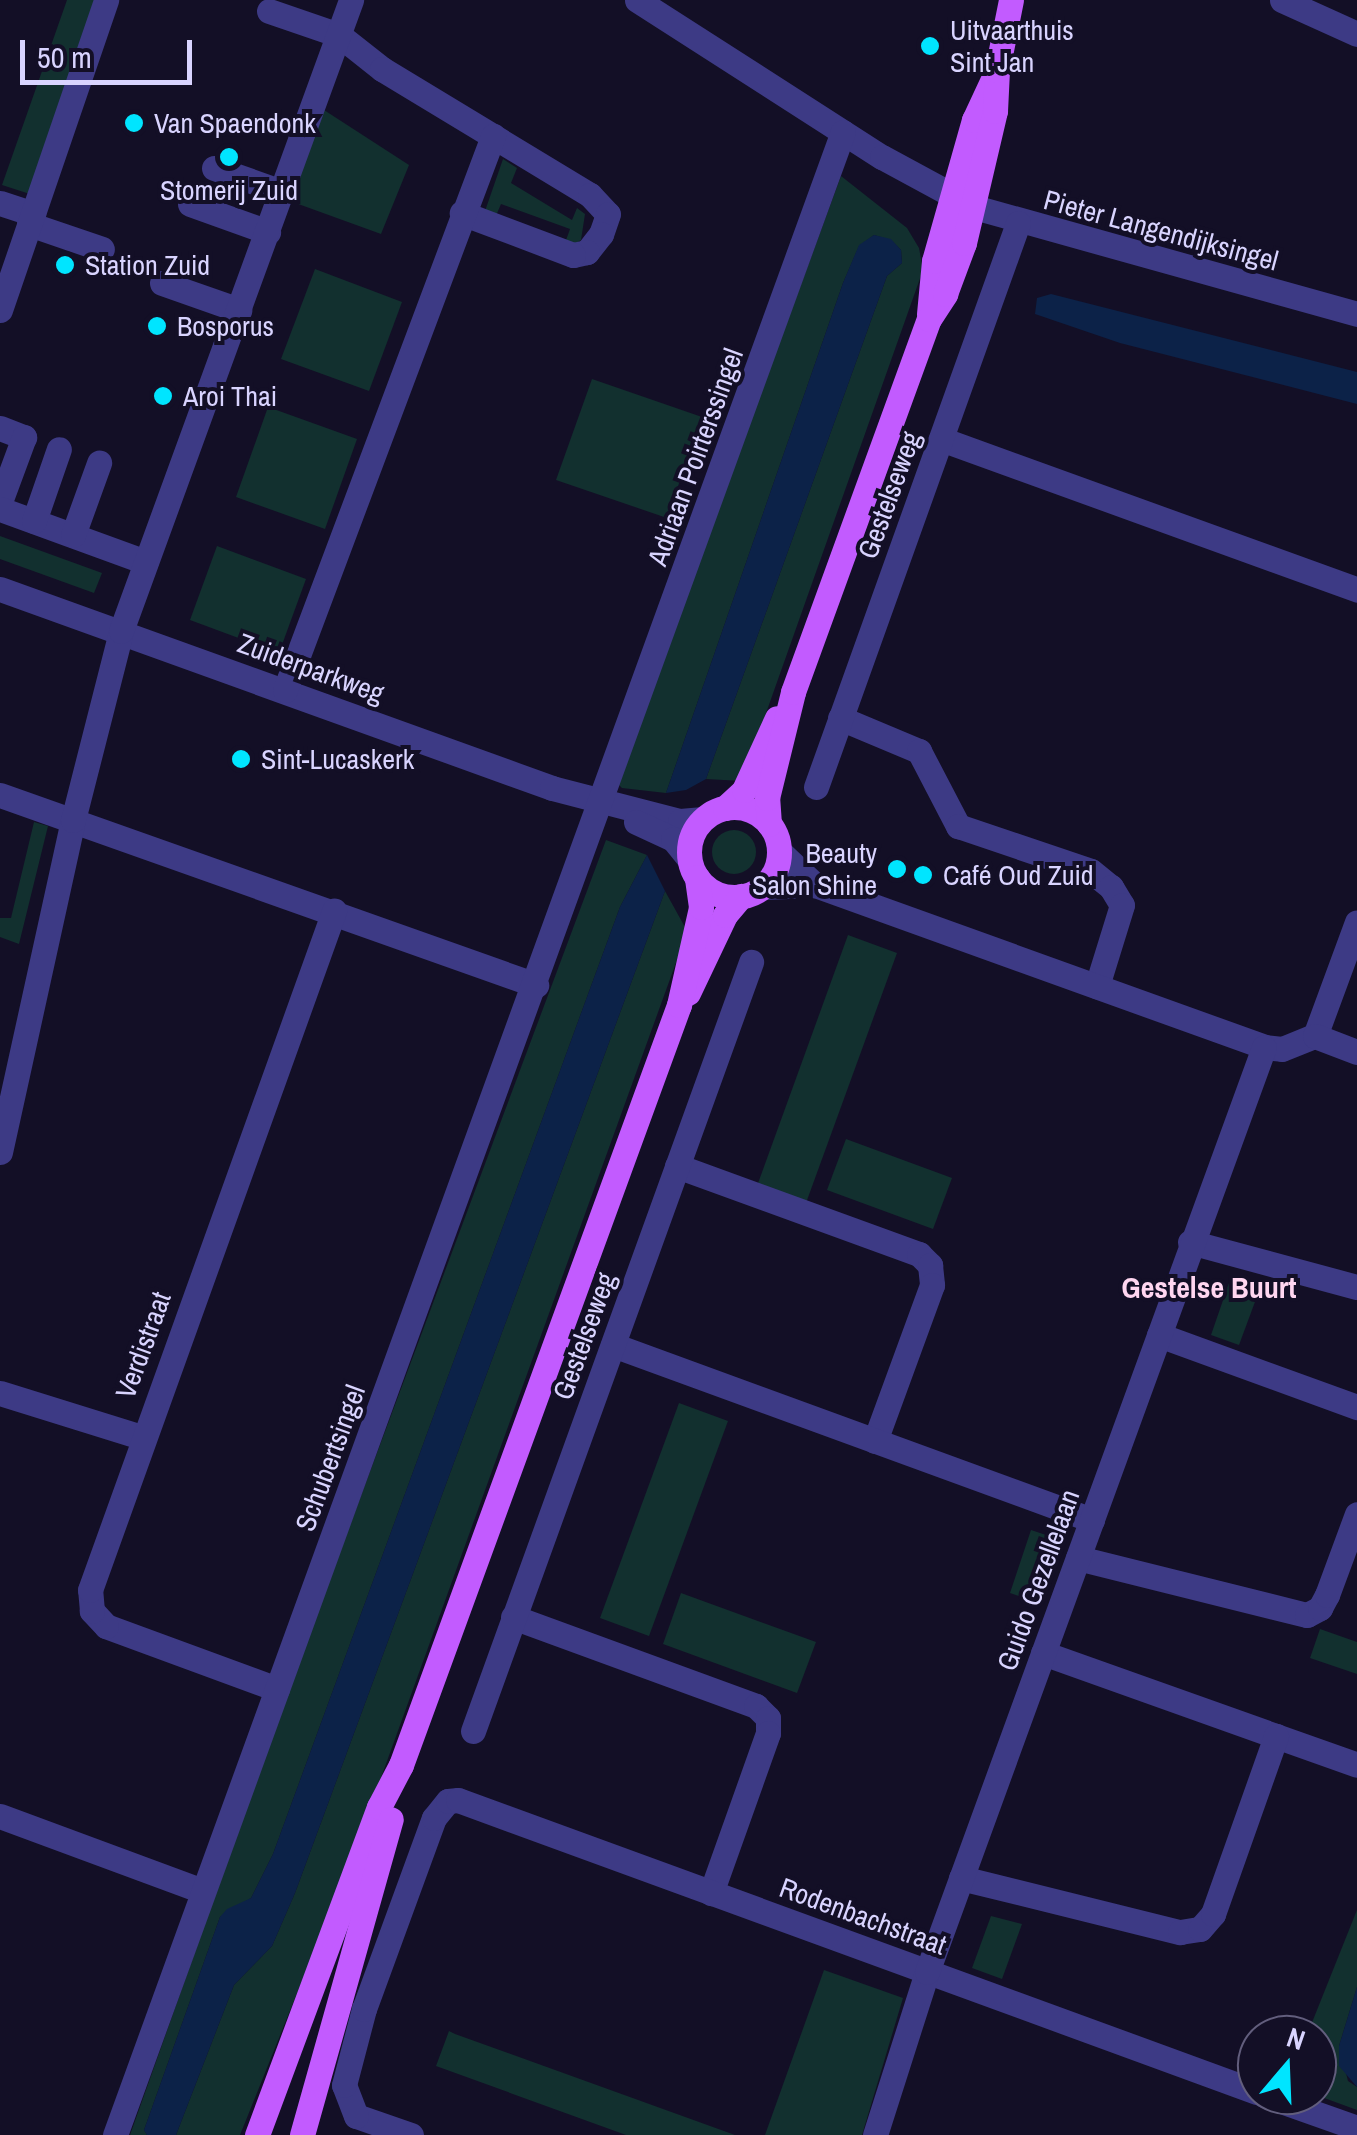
<!DOCTYPE html>
<html>
<head>
<meta charset="utf-8">
<style>
	body { margin:0 }
	#map { position:relative; width:1357px; height:2135px; overflow:hidden; background:#130f26; font-family:"Archivo Narrow",sans-serif }
	div>[style] { position:absolute }
	.green>* { inset:0; background:#12302f }
	.round { border-radius:50% }
	.water>* { inset:0; background:#0c2248 }
	.minor>* { height:25px; margin:-12.5px; padding:0 12.5px; transform-origin:12.5px; border-radius:12.5px; background:#3d3a85 }
	.major>* { height:25px; margin:-12.5px; padding:0 12.5px; transform-origin:12.5px; border-radius:12.5px; background:#c25bff }
	.major>.ring { margin:-12.5px; padding:0; box-sizing:content-box; background:none; border:25px solid #c25bff; border-radius:50% }
	.dots>* { width:28px; height:28px; translate:-50% -50%; box-sizing:border-box; border:5px solid #130f26; border-radius:50% }
	span { translate:-50% -50%; white-space:nowrap; text-align:center; line-height:1.15; -webkit-text-stroke:8px #130f26; paint-order:stroke }
	.poi-label { font-size:28px; color:#d9d4ff }
	.left { translate:0 -50%; text-align:left }
	.right { translate:-100% -50%; text-align:right }
	.street-label { font-size:28px; color:#d9d4ff }
	.neighbourhood-label { font-size:30px; color:#ffd6f0; font-weight:700 }
	.north { position:absolute; left:1237px; top:2015px; width:100px; height:100px; box-sizing:border-box; background:#130f26; border:2px solid #625e7d; border-radius:50%; rotate:19deg; font-size:28px; font-weight:700; line-height:40px; text-align:center; color:#d9d4ff }
	.north::after { content:''; display:block; margin:auto; width:35px; height:45px; background:#00e5ff; clip-path:polygon(50% 0,100% 100%,50% 72%,0 100%) }
	.scale { position:absolute; left:20px; top:40px; width:172px; height:45px; box-sizing:border-box; border:5px solid #d9d4ff; border-top:0; padding-left:12px; font-size:30px; line-height:35px; white-space:nowrap; color:#d9d4ff; -webkit-text-stroke:8px #130f26; paint-order:stroke }
</style>
</head>
<body>
<div id="map">
	<div class="green">
		<div style="clip-path:polygon(67px 0,105px 0,36px 196px,2px 185px)"></div>
		<div style="clip-path:polygon(324px 110px,409px 165px,381px 234px,290px 201px)"></div>
		<div style="clip-path:polygon(503px 159px,517px 168px,511px 183px,572px 220px,577px 208px,585px 214px,581px 240px,573px 245px,565px 243px,570px 229px,501px 204px,495px 218px,484px 214px)"></div>
		<div style="clip-path:polygon(841px 176px,907px 228px,919px 248px,923px 270px,742px 781px,706px 779px,887px 276px,902px 263px,901px 250px,891px 240px,874px 235px,859px 246px,843px 283px,666px 793px,622px 788px,617px 783px)"></div>
		<div style="clip-path:polygon(315px 269px,402px 302px,369px 391px,281px 359px)"></div>
		<div style="clip-path:polygon(592px 379px,702px 417px,667px 518px,556px 480px)"></div>
		<div style="clip-path:polygon(268px 407px,357px 439px,325px 529px,236px 497px)"></div>
		<div style="clip-path:polygon(0 536px,102px 573px,94px 593px,0 559px)"></div>
		<div style="clip-path:polygon(217px 546px,306px 579px,279px 653px,190px 620px)"></div>
		<div style="clip-path:polygon(34px 822px,48px 826px,19px 944px,0 937px,0 918px,11px 918px)"></div>
		<div class="round" style="left:712px;top:830px;width:44px;height:44px"></div>
		<div style="clip-path:polygon(606px 840px,647px 855px,620px 907px,273px 1854px,251px 1898px,220px 1917px,144px 2130px,147px 2135px,130px 2135px,278px 1718px)"></div>
		<div style="clip-path:polygon(665px 891px,686px 929px,682px 946px,357px 1844px,240px 2135px,176px 2135px,234px 1985px,272px 1946px,295px 1893px)"></div>
		<div style="clip-path:polygon(848px 935px,897px 953px,806px 1203px,757px 1186px)"></div>
		<div style="clip-path:polygon(846px 1139px,952px 1178px,933px 1229px,827px 1190px)"></div>
		<div style="clip-path:polygon(1230px 1280px,1259px 1291px,1239px 1345px,1211px 1335px)"></div>
		<div style="clip-path:polygon(679px 1403px,728px 1421px,649px 1636px,600px 1618px)"></div>
		<div style="clip-path:polygon(1031px 1530px,1061px 1540px,1039px 1603px,1010px 1593px)"></div>
		<div style="clip-path:polygon(681px 1593px,816px 1642px,797px 1693px,663px 1644px)"></div>
		<div style="clip-path:polygon(1320px 1629px,1357px 1642px,1357px 1674px,1310px 1658px)"></div>
		<div style="clip-path:polygon(1357px 1910px,1357px 1987px,1339px 2046px,1348px 2081px,1357px 2087px,1357px 2110px,1316px 2095px,1317px 2035px,1307px 2035px)"></div>
		<div style="clip-path:polygon(991px 1916px,1022px 1924px,1002px 1979px,972px 1968px)"></div>
		<div style="clip-path:polygon(824px 1970px,903px 1998px,862px 2135px,765px 2135px)"></div>
		<div style="clip-path:polygon(449px 2031px,455px 2034px,735px 2135px,626px 2135px,436px 2066px)"></div>
	</div>
	<div class="water">
		<div style="clip-path:polygon(874px 235px,891px 239px,901px 250px,902px 263px,887px 276px,706px 779px,686px 790px,666px 793px,843px 283px,859px 245px)"></div>
		<div style="clip-path:polygon(1051px 294px,1357px 372px,1357px 404px,1120px 343px,1035px 314px,1037px 298px)"></div>
		<div style="clip-path:polygon(647px 855px,665px 891px,295px 1893px,272px 1946px,234px 1985px,176px 2135px,147px 2135px,144px 2130px,220px 1917px,227px 1909px,251px 1898px,273px 1854px,620px 907px)"></div>
		<div style="clip-path:polygon(1357px 1987px,1357px 2087px,1339px 2066px,1339px 2046px)"></div>
	</div>
	<div class="minor">
		<div style="left:637px;top:0;width:291px;rotate:32.7deg"></div>
		<div style="left:882px;top:157px;width:105px;rotate:28.5deg"></div>
		<div style="left:974px;top:207px;width:398px;rotate:15.6deg"></div>
		<div style="left:1282px;top:0;width:82px;rotate:24.4deg"></div>
		<div style="left:269px;top:11px;width:74px;rotate:18.9deg"></div>
		<div style="left:339px;top:35px;width:55px;rotate:38.3deg"></div>
		<div style="left:382px;top:69px;width:243px;rotate:31.2deg"></div>
		<div style="left:590px;top:195px;width:26px;rotate:47deg"></div>
		<div style="left:608px;top:214px;width:21px;rotate:109deg"></div>
		<div style="left:601px;top:234px;width:23px;rotate:128deg"></div>
		<div style="left:587px;top:252px;width:14px;rotate:168deg"></div>
		<div style="left:573px;top:255px;width:119px;rotate:-159.3deg"></div>
		<div style="left:214px;top:168px;width:72px;rotate:19.4deg"></div>
		<div style="left:0;top:203px;width:35px;rotate:18deg"></div>
		<div style="left:190px;top:204px;width:83px;rotate:19.7deg"></div>
		<div style="left:29px;top:224px;width:77px;rotate:18.9deg"></div>
		<div style="left:162px;top:283px;width:82px;rotate:19.3deg"></div>
		<div style="left:0;top:310px;width:328px;rotate:-71.1deg"></div>
		<div style="left:0;top:428px;width:26px;rotate:21deg"></div>
		<div style="left:24px;top:437px;width:69px;rotate:110.3deg"></div>
		<div style="left:941px;top:439px;width:443px;rotate:19.9deg"></div>
		<div style="left:0;top:509px;width:155px;rotate:20deg"></div>
		<div style="left:34px;top:521px;width:76px;rotate:-70.9deg"></div>
		<div style="left:73px;top:535px;width:77px;rotate:-70.1deg"></div>
		<div style="left:0;top:589px;width:587px;rotate:19.82deg"></div>
		<div style="left:552px;top:788px;width:132px;rotate:14.5deg"></div>
		<div style="left:680px;top:821px;width:23px;rotate:-5deg"></div>
		<div style="left:285px;top:690px;width:592px;rotate:-69.42deg"></div>
		<div style="left:840px;top:718px;width:86px;rotate:22.7deg"></div>
		<div style="left:919px;top:751px;width:85px;rotate:62.5deg"></div>
		<div style="left:958px;top:826px;width:140px;rotate:18.7deg"></div>
		<div style="left:1091px;top:871px;width:26px;rotate:39deg"></div>
		<div style="left:1111px;top:887px;width:21px;rotate:59deg"></div>
		<div style="left:1122px;top:905px;width:85px;rotate:107.2deg"></div>
		<div style="left:816px;top:787px;width:599px;rotate:-70.29deg"></div>
		<div style="left:0;top:795px;width:569px;rotate:19.52deg"></div>
		<div style="left:636px;top:822px;width:41px;rotate:24.7deg"></div>
		<div style="left:673px;top:839px;width:26px;rotate:51deg"></div>
		<div style="left:779px;top:851px;width:50px;rotate:43.4deg"></div>
		<div style="left:815px;top:885px;width:477px;rotate:19.8deg"></div>
		<div style="left:1264px;top:1047px;width:18px;rotate:6deg"></div>
		<div style="left:1282px;top:1049px;width:35px;rotate:-22deg"></div>
		<div style="left:1315px;top:1036px;width:121px;rotate:-69.8deg"></div>
		<div style="left:762px;top:887px;width:53px;rotate:-2.2deg"></div>
		<div style="left:1315px;top:1036px;width:45px;rotate:20.9deg"></div>
		<div style="left:0;top:1152px;width:340px;rotate:-77.6deg"></div>
		<div style="left:73px;top:820px;width:195px;rotate:-75.7deg"></div>
		<div style="left:121px;top:631px;width:672px;rotate:-69.97deg"></div>
		<div style="left:677px;top:1166px;width:258px;rotate:20deg"></div>
		<div style="left:919px;top:1254px;width:16px;rotate:45deg"></div>
		<div style="left:930px;top:1265px;width:20px;rotate:84deg"></div>
		<div style="left:932px;top:1285px;width:166px;rotate:110.1deg"></div>
		<div style="left:1190px;top:1242px;width:173px;rotate:15.1deg"></div>
		<div style="left:1159px;top:1335px;width:211px;rotate:20deg"></div>
		<div style="left:613px;top:1345px;width:510px;rotate:20.07deg"></div>
		<div style="left:0;top:1393px;width:148px;rotate:17.3deg"></div>
		<div style="left:1078px;top:1558px;width:236px;rotate:14deg"></div>
		<div style="left:1307px;top:1615px;width:15px;rotate:-28deg"></div>
		<div style="left:1320px;top:1608px;width:15px;rotate:-62deg"></div>
		<div style="left:1327px;top:1595px;width:86px;rotate:-69.7deg"></div>
		<div style="left:513px;top:1617px;width:259px;rotate:20.1deg"></div>
		<div style="left:756px;top:1706px;width:17px;rotate:45deg"></div>
		<div style="left:768px;top:1718px;width:15px;rotate:90deg"></div>
		<div style="left:768px;top:1733px;width:170px;rotate:109.6deg"></div>
		<div style="left:1043px;top:1653px;width:333px;rotate:19.6deg"></div>
		<div style="left:277px;top:1689px;width:182px;rotate:-159.8deg"></div>
		<div style="left:106px;top:1626px;width:21px;rotate:-133deg"></div>
		<div style="left:92px;top:1611px;width:21px;rotate:-95deg"></div>
		<div style="left:90px;top:1590px;width:722px;rotate:-70.23deg"></div>
		<div style="left:473px;top:1731px;width:818px;rotate:-70.12deg"></div>
		<div style="left:0;top:1816px;width:216px;rotate:20.3deg"></div>
		<div style="left:961px;top:1878px;width:226px;rotate:13.9deg"></div>
		<div style="left:1180px;top:1932px;width:20px;rotate:-9deg"></div>
		<div style="left:1200px;top:1929px;width:20px;rotate:-49deg"></div>
		<div style="left:1213px;top:1914px;width:189px;rotate:-70.5deg"></div>
		<div style="left:1264px;top:2095px;width:99px;rotate:19.5deg"></div>
		<div style="left:115px;top:2135px;width:2131px;rotate:-70.03deg"></div>
		<div style="left:411px;top:2135px;width:58px;rotate:-160.9deg"></div>
		<div style="left:356px;top:2116px;width:33px;rotate:-111deg"></div>
		<div style="left:344px;top:2085px;width:79px;rotate:-75.3deg"></div>
		<div style="left:364px;top:2009px;width:203px;rotate:-69.9deg"></div>
		<div style="left:434px;top:1818px;width:22px;rotate:-51deg"></div>
		<div style="left:448px;top:1801px;width:10px;rotate:-6deg"></div>
		<div style="left:458px;top:1800px;width:851px;rotate:20.08deg"></div>
		<div style="left:875px;top:2135px;width:171px;rotate:-72.3deg"></div>
		<div style="left:927px;top:1972px;width:984px;rotate:-69.98deg"></div>
	</div>
	<div class="major">
		<div style="left:929px;top:314px;width:53px;rotate:-84.6deg"></div>
		<div style="left:934px;top:261px;width:147px;rotate:-74.2deg"></div>
		<div style="left:974px;top:120px;width:45px;rotate:-65.1deg"></div>
		<div class="ring" style="left:689px;top:807px;width:65px;height:65px"></div>
		<div style="left:725px;top:808px;width:26px;rotate:-43deg"></div>
		<div style="left:744px;top:790px;width:79px;rotate:-65.4deg"></div>
		<div style="left:769px;top:824px;width:26px;rotate:-94deg"></div>
		<div style="left:767px;top:798px;width:109px;rotate:-76.2deg"></div>
		<div style="left:793px;top:692px;width:397px;rotate:-70deg"></div>
		<div style="left:929px;top:319px;width:30px;rotate:-57deg"></div>
		<div style="left:945px;top:294px;width:54px;rotate:-69.6deg"></div>
		<div style="left:964px;top:243px;width:136px;rotate:-76.8deg"></div>
		<div style="left:995px;top:111px;width:41px;rotate:-87.2deg"></div>
		<div style="left:997px;top:70px;width:71px;rotate:-78.7deg"></div>
		<div style="left:688px;top:993px;width:86px;rotate:-64.6deg"></div>
		<div style="left:725px;top:915px;width:25px;rotate:-50deg"></div>
		<div style="left:257px;top:2135px;width:350px;rotate:-69.6deg"></div>
		<div style="left:379px;top:1807px;width:47px;rotate:-62.4deg"></div>
		<div style="left:401px;top:1765px;width:809px;rotate:-69.91deg"></div>
		<div style="left:679px;top:1005px;width:100px;rotate:-77.3deg"></div>
		<div style="left:701px;top:907px;width:30px;rotate:-98deg"></div>
		<div style="left:302px;top:2135px;width:328px;rotate:-74.3deg"></div>
	</div>
	<div class="dots">
		<div style="left:930px;top:46px;background:#00e5ff"></div>
		<div style="left:134px;top:123px;background:#00e5ff"></div>
		<div style="left:229px;top:157px;background:#00e5ff"></div>
		<div style="left:65px;top:265px;background:#00e5ff"></div>
		<div style="left:157px;top:326px;background:#00e5ff"></div>
		<div style="left:163px;top:396px;background:#00e5ff"></div>
		<div style="left:241px;top:759px;background:#00e5ff"></div>
		<div style="left:897px;top:869px;background:#00e5ff"></div>
		<div style="left:923px;top:875px;background:#00e5ff"></div>
	</div>
	<div class="poi-label">
		<span class="left" style="left:950px;top:46px">Uitvaarthuis<br>Sint Jan</span>
		<span class="left" style="left:154px;top:123px">Van Spaendonk</span>
		<span style="left:229px;top:190px">Stomerij Zuid</span>
		<span class="left" style="left:85px;top:265px">Station Zuid</span>
		<span class="left" style="left:177px;top:326px">Bosporus</span>
		<span class="left" style="left:183px;top:396px">Aroi Thai</span>
		<span class="left" style="left:261px;top:759px">Sint-Lucaskerk</span>
		<span class="right" style="left:877px;top:869px">Beauty<br>Salon Shine</span>
		<span class="left" style="left:943px;top:875px">Café Oud Zuid</span>
	</div>
	<div class="street-label">
		<span style="left:1161px;top:230px;rotate:15deg">Pieter Langendijksingel</span>
		<span style="left:695px;top:457px;rotate:-70deg">Adriaan Poirterssingel</span>
		<span style="left:889px;top:495px;rotate:-70deg">Gestelseweg</span>
		<span style="left:311px;top:668px;rotate:20deg">Zuiderparkweg</span>
		<span style="left:584px;top:1336px;rotate:-70deg">Gestelseweg</span>
		<span style="left:143px;top:1345px;rotate:-70deg">Verdistraat</span>
		<span style="left:330px;top:1458px;rotate:-70deg">Schubertsingel</span>
		<span style="left:1038px;top:1580px;rotate:-70deg">Guido Gezellelaan</span>
		<span style="left:863px;top:1916px;rotate:20deg">Rodenbachstraat</span>
	</div>
	<div class="neighbourhood-label">
		<span style="left:1209px;top:1287px">Gestelse Buurt</span>
	</div>
	<div class="north">N</div>
	<div class="scale">50 m</div>
</div>
</body>
</html>
